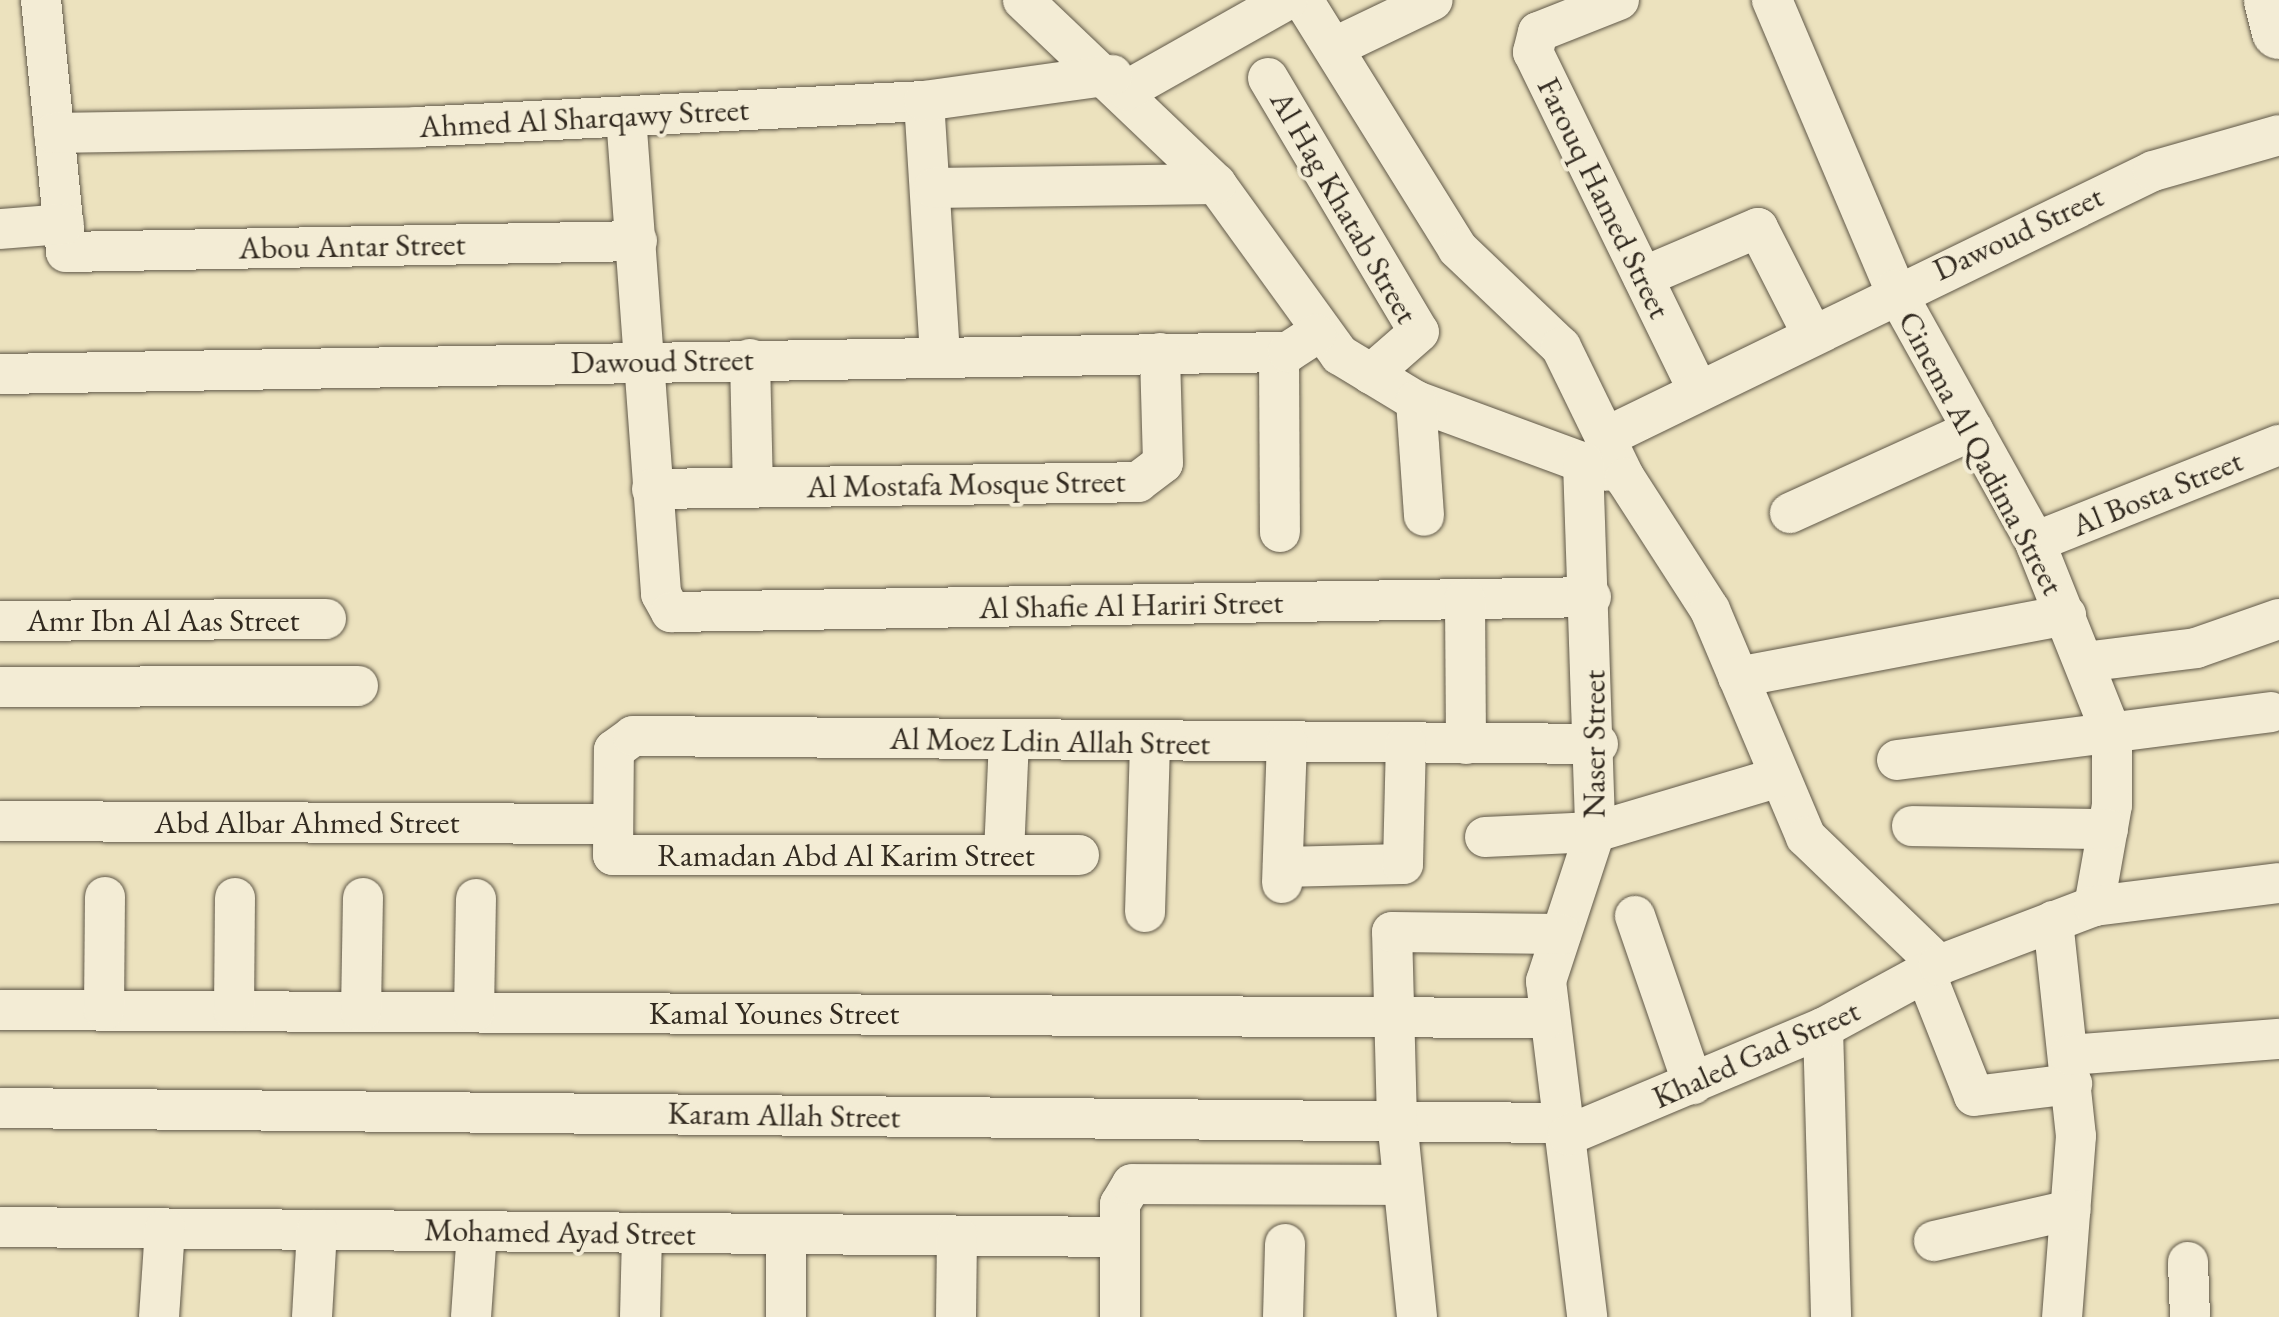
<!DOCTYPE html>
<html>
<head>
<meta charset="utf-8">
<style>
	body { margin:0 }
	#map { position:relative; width:2279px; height:1317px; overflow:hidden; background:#ece2be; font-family:"EB Garamond",serif }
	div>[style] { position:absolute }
	.roads { filter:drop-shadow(0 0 2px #605848) drop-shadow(0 0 2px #605848) }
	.minor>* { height:40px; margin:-20px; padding:0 20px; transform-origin:20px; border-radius:20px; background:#f3ecd5 }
	.secondary>* { height:55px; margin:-27.5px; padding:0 27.5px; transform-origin:27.5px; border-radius:27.5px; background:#f3ecd5 }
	span { translate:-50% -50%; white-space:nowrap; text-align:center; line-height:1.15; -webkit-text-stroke:8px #f3ecd5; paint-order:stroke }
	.street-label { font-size:32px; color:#322a20 }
</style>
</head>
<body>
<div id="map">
	<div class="roads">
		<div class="minor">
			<div style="left:41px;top:0;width:253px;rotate:84.3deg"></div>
			<div style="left:66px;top:252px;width:571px;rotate:-1.1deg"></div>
			<div style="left:1023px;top:0;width:267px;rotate:43.6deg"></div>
			<div style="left:1216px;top:184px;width:211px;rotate:54.1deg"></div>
			<div style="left:1340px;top:355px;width:89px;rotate:31.2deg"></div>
			<div style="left:1416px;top:401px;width:202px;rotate:20.2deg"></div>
			<div style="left:1303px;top:0;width:293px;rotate:58.1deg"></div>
			<div style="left:1458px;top:249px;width:142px;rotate:43.6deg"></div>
			<div style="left:1561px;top:347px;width:146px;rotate:64deg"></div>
			<div style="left:1625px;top:478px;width:157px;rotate:57.2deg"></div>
			<div style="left:1710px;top:610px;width:246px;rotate:67.1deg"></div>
			<div style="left:1806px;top:837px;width:185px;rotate:43.9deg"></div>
			<div style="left:1619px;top:0;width:87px;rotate:158.4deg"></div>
			<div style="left:1538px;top:32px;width:21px;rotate:104deg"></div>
			<div style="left:1533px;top:52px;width:374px;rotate:64deg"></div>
			<div style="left:1772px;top:0;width:315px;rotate:67deg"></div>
			<div style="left:1895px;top:290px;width:288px;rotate:60.9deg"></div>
			<div style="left:2035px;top:542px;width:208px;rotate:68.2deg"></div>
			<div style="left:2112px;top:735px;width:70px;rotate:90deg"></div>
			<div style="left:2112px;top:805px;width:103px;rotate:100.1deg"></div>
			<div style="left:1337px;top:46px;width:106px;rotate:-25.6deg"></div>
			<div style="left:1268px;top:78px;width:295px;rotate:59.3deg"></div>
			<div style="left:1419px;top:332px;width:64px;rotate:138.8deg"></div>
			<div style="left:1127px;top:90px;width:184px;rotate:-29.4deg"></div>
			<div style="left:924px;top:101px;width:255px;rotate:86.4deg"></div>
			<div style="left:626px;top:116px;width:479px;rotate:85.8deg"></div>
			<div style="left:661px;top:594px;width:21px;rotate:61deg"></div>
			<div style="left:671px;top:612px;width:920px;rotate:-0.93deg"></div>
			<div style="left:54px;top:133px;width:362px;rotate:-0.9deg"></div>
			<div style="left:416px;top:127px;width:509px;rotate:-2.93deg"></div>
			<div style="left:924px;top:101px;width:190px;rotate:-7.9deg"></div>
			<div style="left:934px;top:188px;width:282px;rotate:-0.8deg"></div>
			<div style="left:0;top:229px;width:64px;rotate:-4.5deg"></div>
			<div style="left:1643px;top:277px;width:125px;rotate:-23.1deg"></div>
			<div style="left:1758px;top:228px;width:117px;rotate:63deg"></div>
			<div style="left:1279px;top:353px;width:179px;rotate:89.7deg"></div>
			<div style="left:750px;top:359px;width:128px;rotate:88.7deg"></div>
			<div style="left:0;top:374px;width:1288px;rotate:-0.98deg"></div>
			<div style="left:1288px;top:352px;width:33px;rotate:-33deg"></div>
			<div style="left:1416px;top:401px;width:115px;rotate:86deg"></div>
			<div style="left:1606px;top:437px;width:608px;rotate:-25.93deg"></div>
			<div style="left:2153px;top:171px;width:131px;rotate:-15.9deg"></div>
			<div style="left:1583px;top:462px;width:370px;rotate:88.1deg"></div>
			<div style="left:1595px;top:832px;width:157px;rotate:108.2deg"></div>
			<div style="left:1546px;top:981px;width:338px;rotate:83deg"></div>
			<div style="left:652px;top:489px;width:486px;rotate:-0.8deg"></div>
			<div style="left:1138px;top:482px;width:31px;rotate:-37deg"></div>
			<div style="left:1163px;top:463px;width:110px;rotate:-91.6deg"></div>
			<div style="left:1790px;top:513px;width:201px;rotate:-24.4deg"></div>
			<div style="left:2035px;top:542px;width:263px;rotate:-21.7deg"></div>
			<div style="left:1465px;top:599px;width:145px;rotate:89.6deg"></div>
			<div style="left:0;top:621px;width:326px;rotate:-0.4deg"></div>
			<div style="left:2084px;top:662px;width:113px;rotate:-7.1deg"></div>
			<div style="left:2196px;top:648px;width:88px;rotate:-19.3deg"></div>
			<div style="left:1738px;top:677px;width:334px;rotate:-10.7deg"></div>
			<div style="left:0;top:687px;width:358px;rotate:-0.2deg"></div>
			<div style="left:1897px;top:760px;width:377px;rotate:-7.3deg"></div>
			<div style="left:0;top:821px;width:613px;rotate:0.28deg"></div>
			<div style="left:1912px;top:826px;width:196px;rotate:0.9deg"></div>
			<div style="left:1485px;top:837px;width:110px;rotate:-2.6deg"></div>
			<div style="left:1595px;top:832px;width:193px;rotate:-16.6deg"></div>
			<div style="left:1004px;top:854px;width:113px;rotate:-87.5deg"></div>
			<div style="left:1079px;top:855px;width:466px;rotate:180deg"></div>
			<div style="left:613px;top:855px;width:105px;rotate:-89.5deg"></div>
			<div style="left:614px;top:750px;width:24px;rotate:-36deg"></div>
			<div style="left:633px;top:736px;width:965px;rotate:0.47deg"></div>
			<div style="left:1283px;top:867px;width:120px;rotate:-1.4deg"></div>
			<div style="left:1403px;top:864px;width:120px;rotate:-88.6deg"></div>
			<div style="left:1282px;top:883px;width:140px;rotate:-88deg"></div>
			<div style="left:1145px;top:912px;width:169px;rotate:-88.3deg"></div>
			<div style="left:1635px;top:916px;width:178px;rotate:71deg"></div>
			<div style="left:2053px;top:921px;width:216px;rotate:83.9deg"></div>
			<div style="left:2076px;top:1136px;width:182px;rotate:94.4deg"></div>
			<div style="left:1925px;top:972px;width:133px;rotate:68.4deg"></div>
			<div style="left:1974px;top:1096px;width:99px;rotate:-7deg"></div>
			<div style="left:0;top:1010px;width:1547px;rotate:0.3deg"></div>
			<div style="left:104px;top:1010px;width:113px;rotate:-89.5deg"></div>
			<div style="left:234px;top:1011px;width:113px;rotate:-89.5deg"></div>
			<div style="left:361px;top:1011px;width:113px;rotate:-89deg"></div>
			<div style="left:474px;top:1012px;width:113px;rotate:-89deg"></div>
			<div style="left:1823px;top:1028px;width:289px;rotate:88.4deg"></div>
			<div style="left:2070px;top:1055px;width:210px;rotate:-4.4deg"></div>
			<div style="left:0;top:1108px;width:1567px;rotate:0.55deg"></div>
			<div style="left:1568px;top:1135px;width:277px;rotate:-22.8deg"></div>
			<div style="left:1823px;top:1028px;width:132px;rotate:-28.5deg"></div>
			<div style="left:1939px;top:965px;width:166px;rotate:-20.8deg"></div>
			<div style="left:2094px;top:906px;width:186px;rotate:-7.1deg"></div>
			<div style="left:0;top:1227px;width:1119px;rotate:0.51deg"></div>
			<div style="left:1934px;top:1241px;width:140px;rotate:-12.8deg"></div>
			<div style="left:2188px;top:1262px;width:55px;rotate:87.9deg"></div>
			<div style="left:159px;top:1317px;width:88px;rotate:-86.1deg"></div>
			<div style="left:312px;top:1317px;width:87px;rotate:-86.7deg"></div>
			<div style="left:471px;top:1317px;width:85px;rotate:-86deg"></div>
			<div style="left:640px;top:1317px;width:84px;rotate:-88.6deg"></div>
			<div style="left:786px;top:1317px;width:83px;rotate:-90deg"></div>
			<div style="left:956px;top:1317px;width:81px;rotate:-89.3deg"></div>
			<div style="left:1120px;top:1317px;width:113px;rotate:-90deg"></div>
			<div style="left:1120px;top:1204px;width:23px;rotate:-59deg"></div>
			<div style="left:1132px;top:1184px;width:271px;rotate:0.2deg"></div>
			<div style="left:1283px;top:1317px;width:73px;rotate:-88.4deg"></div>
			<div style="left:1417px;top:1317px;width:197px;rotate:-95.8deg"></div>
			<div style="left:1397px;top:1121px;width:189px;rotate:-91.5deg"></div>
			<div style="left:1392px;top:932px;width:169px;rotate:0.7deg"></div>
		</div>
		<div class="secondary">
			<div style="left:2271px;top:0;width:32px;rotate:76deg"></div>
		</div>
	</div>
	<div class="street-label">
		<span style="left:584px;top:118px;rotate:-3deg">Ahmed Al Sharqawy Street</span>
		<span style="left:1604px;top:198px;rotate:64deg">Farouq Hamed Street</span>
		<span style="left:1344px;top:207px;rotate:60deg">Al Hag Khatab Street</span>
		<span style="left:2018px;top:233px;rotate:-25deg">Dawoud Street</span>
		<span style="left:352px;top:246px;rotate:-1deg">Abou Antar Street</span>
		<span style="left:662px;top:361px;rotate:-1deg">Dawoud Street</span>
		<span style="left:1981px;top:453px;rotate:62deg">Cinema Al Qadima Street</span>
		<span style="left:966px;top:484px;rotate:-1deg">Al Mostafa Mosque Street</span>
		<span style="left:2157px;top:493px;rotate:-22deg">Al Bosta Street</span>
		<span style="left:1131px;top:605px;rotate:-1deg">Al Shafie Al Hariri Street</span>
		<span style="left:163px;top:620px">Amr Ibn Al Aas Street</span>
		<span style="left:1050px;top:741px;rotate:1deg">Al Moez Ldin Allah Street</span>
		<span style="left:1594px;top:744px;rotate:-90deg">Naser Street</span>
		<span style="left:307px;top:822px">Abd Albar Ahmed Street</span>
		<span style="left:846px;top:855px">Ramadan Abd Al Karim Street</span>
		<span style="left:774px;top:1013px">Kamal Younes Street</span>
		<span style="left:1756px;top:1054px;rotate:-24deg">Khaled Gad Street</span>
		<span style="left:784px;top:1115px;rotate:1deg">Karam Allah Street</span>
		<span style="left:560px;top:1232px;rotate:1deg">Mohamed Ayad Street</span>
	</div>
</div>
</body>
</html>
